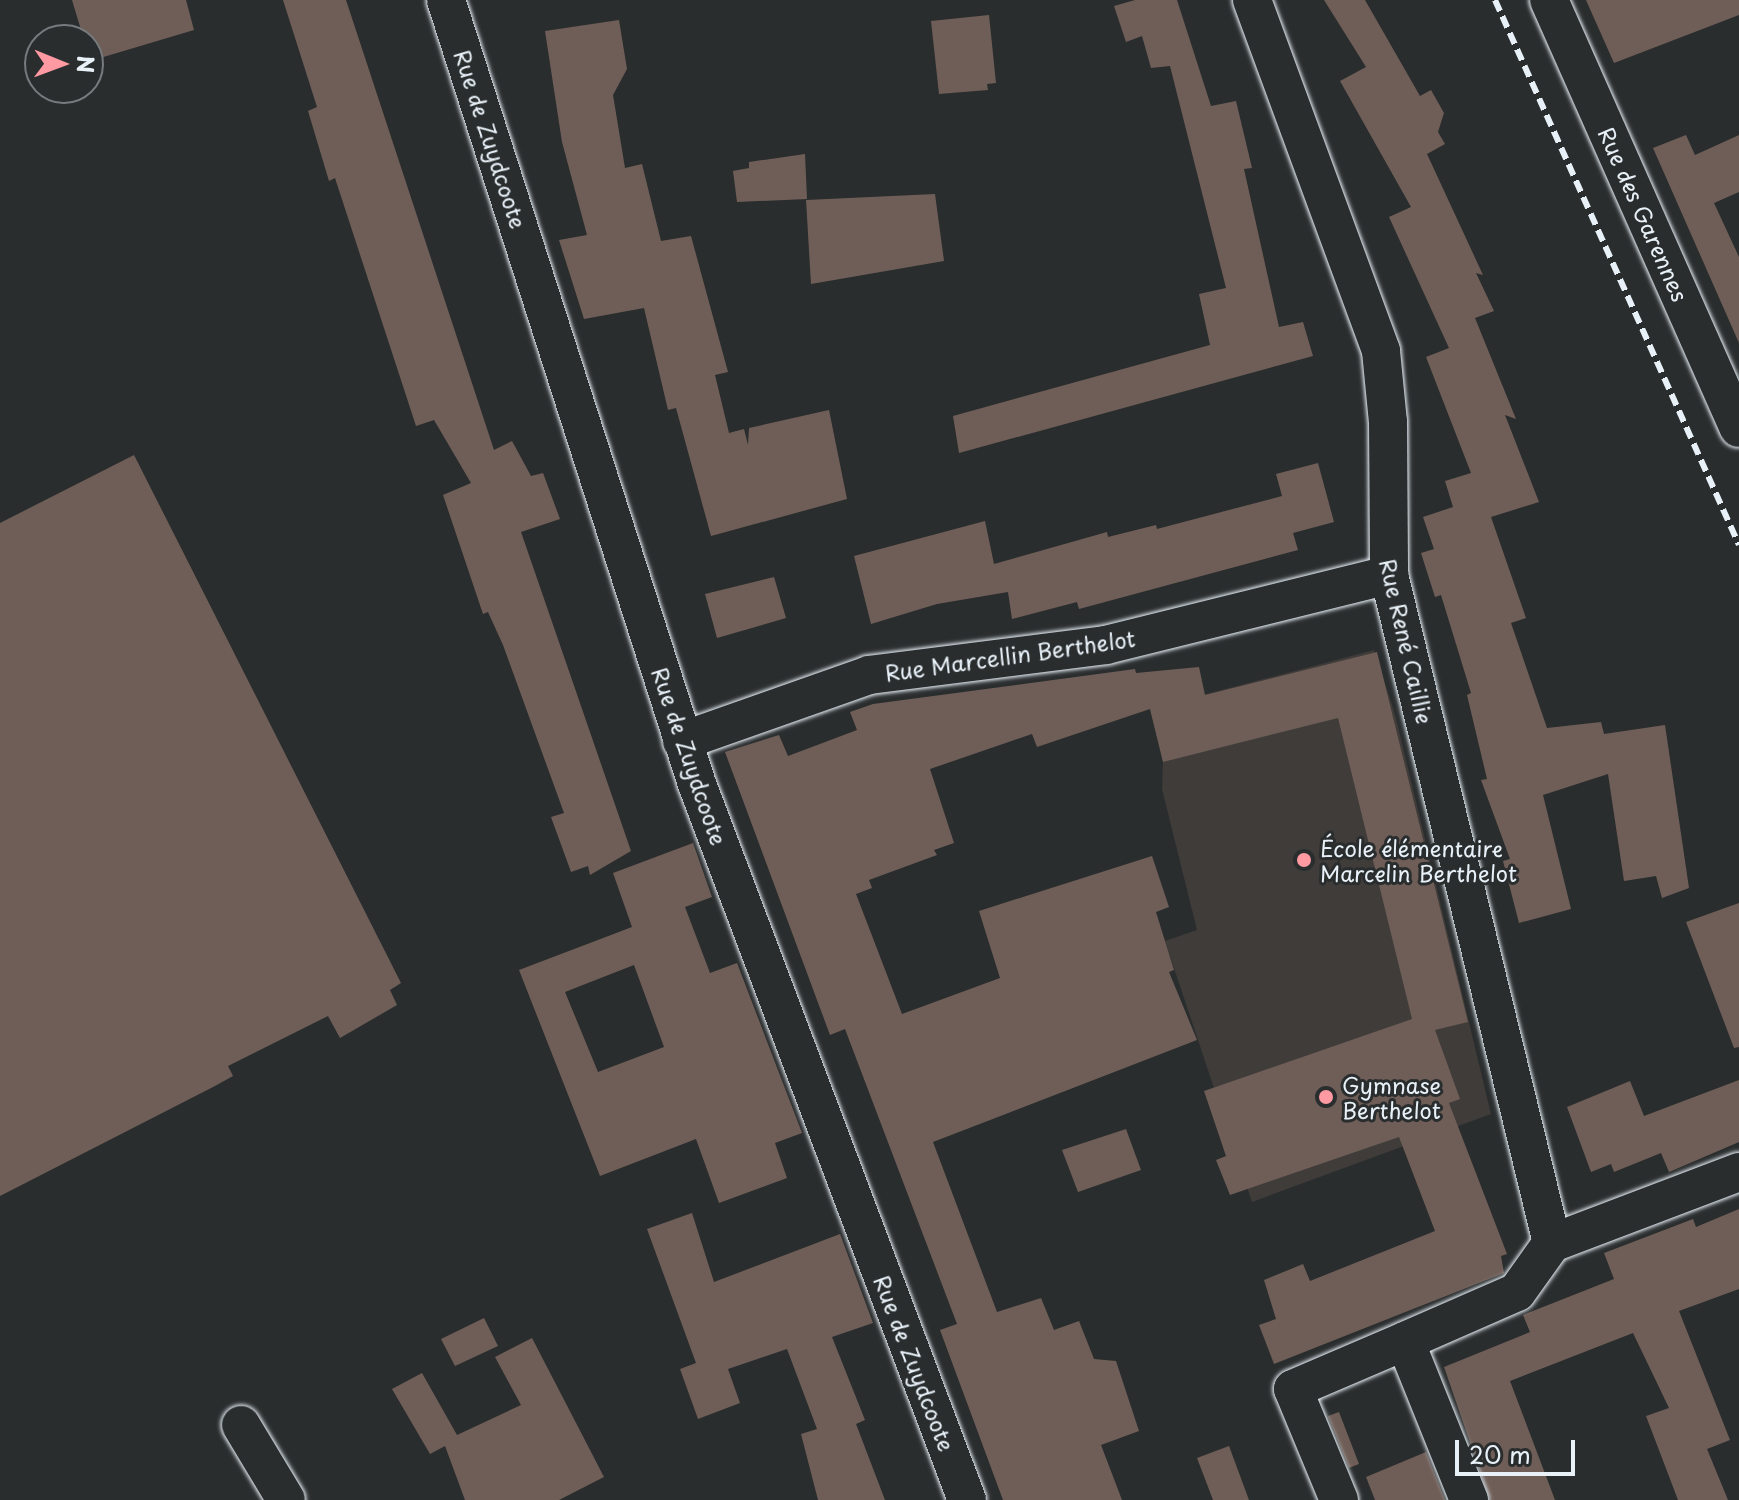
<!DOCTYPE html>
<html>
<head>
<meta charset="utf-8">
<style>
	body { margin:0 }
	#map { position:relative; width:1739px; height:1500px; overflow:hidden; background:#2a2d2e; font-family:"Playpen Sans",sans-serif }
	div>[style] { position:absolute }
	.built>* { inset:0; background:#3f3c3a }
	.building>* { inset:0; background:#6f5e57 }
	.roads { filter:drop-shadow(0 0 2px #e8f1f8) drop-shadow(0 0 2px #e8f1f8) }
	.street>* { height:38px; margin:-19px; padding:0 19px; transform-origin:19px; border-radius:19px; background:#2a2d2e }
	.rail>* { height:6px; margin-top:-3px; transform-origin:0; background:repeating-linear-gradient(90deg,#e8f1f8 0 12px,transparent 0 18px) }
	.dots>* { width:22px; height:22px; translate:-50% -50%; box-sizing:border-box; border:4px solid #2a2d2e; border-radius:50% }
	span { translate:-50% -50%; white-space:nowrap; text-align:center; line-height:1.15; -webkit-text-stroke:6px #2a2d2e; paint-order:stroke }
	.street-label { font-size:22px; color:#e8f1f8 }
	.poi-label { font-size:22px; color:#e8f1f8 }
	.left { translate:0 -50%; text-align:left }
	.north { position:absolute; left:24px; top:24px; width:80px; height:80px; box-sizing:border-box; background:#2a2d2e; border:2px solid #767b7f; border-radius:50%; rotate:91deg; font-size:22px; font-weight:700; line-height:32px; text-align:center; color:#e8f1f8 }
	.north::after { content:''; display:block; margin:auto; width:28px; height:36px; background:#ff9aa2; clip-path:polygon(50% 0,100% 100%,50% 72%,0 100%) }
	.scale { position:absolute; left:1455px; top:1440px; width:120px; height:36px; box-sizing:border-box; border:4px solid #e8f1f8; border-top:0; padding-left:10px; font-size:24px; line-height:28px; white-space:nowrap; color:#e8f1f8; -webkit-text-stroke:6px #2a2d2e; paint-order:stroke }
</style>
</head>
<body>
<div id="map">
	<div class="built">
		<div style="clip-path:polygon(1374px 650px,1395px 714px,1491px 1114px,1252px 1202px,1165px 941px,1197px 930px,1162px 789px,1163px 762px,1150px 709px)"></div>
	</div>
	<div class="building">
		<div style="clip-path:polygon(72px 0,186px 0,194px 30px,90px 61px,88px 40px,84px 40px)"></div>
		<div style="clip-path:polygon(283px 0,346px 0,494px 450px,512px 441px,531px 476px,543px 473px,560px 519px,521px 532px,631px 851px,590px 875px,588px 866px,571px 872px,551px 817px,564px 813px,503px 645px,488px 612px,483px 614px,443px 495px,471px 483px,434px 420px,416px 426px,335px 178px,329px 181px,308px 111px,317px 107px)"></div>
		<div style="clip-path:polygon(1135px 0,1177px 0,1211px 106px,1236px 101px,1252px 168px,1244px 169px,1279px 327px,1303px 322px,1313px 356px,959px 453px,953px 416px,1210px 345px,1199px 294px,1226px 288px,1170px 66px,1151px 68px,1142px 36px,1126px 42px,1114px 6px)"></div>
		<div style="clip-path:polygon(1324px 0,1365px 0,1420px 96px,1431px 90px,1444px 113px,1438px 132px,1445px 144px,1427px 154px,1483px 275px,1476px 273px,1494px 311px,1475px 318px,1516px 419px,1505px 415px,1539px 502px,1491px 517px,1526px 618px,1511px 623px,1547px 728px,1601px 722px,1604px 734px,1665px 725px,1689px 888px,1662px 898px,1656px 876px,1624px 881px,1608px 774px,1543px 795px,1571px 909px,1519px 923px,1503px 861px,1510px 859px,1481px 780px,1487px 779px,1467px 695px,1471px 693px,1441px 595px,1435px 597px,1421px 553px,1434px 549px,1423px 517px,1453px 507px,1445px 481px,1471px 473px,1426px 357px,1449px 348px,1389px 217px,1411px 207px,1340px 81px,1366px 67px)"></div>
		<div style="clip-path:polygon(1586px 0,1739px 0,1739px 15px,1614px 63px)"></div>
		<div style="clip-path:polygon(989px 15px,996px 83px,987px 84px,988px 90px,939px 94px,931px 21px)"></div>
		<div style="clip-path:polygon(619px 20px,627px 69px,613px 95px,625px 168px,642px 164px,661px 241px,691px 236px,728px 372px,715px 375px,729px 433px,744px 429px,748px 445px,749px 428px,829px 410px,847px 499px,711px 536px,676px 408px,668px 410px,644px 308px,584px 319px,559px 240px,587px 235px,562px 142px,545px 31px)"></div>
		<div style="clip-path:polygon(1686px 135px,1695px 155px,1739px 135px,1739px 192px,1714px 203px,1739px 257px,1739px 343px,1653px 148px)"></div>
		<div style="clip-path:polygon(805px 154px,807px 199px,737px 202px,733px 171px,749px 168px,749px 162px)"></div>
		<div style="clip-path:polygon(935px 194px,944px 261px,811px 284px,806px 200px)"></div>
		<div style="clip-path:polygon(134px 455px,401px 983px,390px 990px,397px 1005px,340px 1038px,328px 1016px,228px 1066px,233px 1076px,215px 1086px,0 1196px,0 523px)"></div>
		<div style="clip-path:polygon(1318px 463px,1334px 522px,1293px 533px,1298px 550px,1079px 609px,1077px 602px,1012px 619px,1008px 592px,937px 604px,871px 624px,854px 556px,985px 521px,994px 564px,1107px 532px,1108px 537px,1156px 525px,1157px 529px,1282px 496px,1276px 474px)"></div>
		<div style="clip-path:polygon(774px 577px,786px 618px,717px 638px,705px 594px)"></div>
		<div style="clip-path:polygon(1377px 652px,1468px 1022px,1435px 1030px,1460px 1099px,1449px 1103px,1507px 1254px,1501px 1256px,1504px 1273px,1274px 1364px,1259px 1325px,1276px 1319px,1264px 1280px,1303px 1264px,1310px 1281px,1435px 1231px,1399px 1137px,1230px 1195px,1216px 1160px,1226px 1156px,1204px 1091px,1412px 1019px,1338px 718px,1163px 762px,1150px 709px,1037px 747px,1032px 734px,930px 769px,954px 843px,934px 850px,937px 855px,869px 880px,872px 888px,856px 894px,902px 1014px,1000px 978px,979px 911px,1152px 856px,1169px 907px,1156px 912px,1174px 970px,1169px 972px,1197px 1040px,933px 1142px,997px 1312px,1041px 1298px,1054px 1330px,1079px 1321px,1094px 1359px,1116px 1361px,1139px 1431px,1101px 1445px,1122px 1500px,1003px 1500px,940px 1330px,957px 1324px,845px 1029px,830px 1035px,725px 752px,779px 735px,788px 756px,857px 730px,850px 712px,873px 704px,1135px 669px,1136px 673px,1199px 667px,1205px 695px)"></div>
		<div style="clip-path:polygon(evenodd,693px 843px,712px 897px,685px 907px,710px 973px,737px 963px,802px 1133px,775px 1143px,787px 1178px,719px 1203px,696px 1139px,600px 1176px,519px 970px,632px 927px,613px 873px,693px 843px,634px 965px,664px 1047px,598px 1072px,565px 992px,634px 965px)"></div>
		<div style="clip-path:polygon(1739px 903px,1739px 1047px,1734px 1048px,1686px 922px)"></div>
		<div style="clip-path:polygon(1739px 1080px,1739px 1142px,1669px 1172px,1661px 1153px,1614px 1172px,1611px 1164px,1591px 1172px,1567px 1107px,1630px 1081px,1644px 1116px)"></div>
		<div style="clip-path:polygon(1126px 1129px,1141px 1170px,1078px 1192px,1062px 1150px)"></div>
		<div style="clip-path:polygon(1739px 1209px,1739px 1289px,1679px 1311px,1730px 1440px,1707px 1449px,1728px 1500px,1678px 1500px,1646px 1416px,1669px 1408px,1633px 1333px,1510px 1381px,1555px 1500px,1490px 1500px,1444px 1367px,1530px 1332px,1523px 1315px,1614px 1279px,1604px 1253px,1693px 1219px,1696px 1227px)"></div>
		<div style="clip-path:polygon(692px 1213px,714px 1282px,840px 1234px,873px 1323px,832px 1337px,865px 1420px,856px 1424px,885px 1500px,818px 1500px,801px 1434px,817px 1429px,787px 1349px,728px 1369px,740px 1403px,698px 1419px,680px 1369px,696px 1363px,647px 1229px)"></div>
		<div style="clip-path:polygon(484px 1318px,498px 1346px,455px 1366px,441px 1339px)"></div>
		<div style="clip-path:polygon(532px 1338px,604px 1477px,559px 1500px,465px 1500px,445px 1446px,430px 1454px,392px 1389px,422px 1373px,457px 1435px,521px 1405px,495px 1357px)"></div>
		<div style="clip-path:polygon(1339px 1412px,1359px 1464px,1349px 1468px,1328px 1416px)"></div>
		<div style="clip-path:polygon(1229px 1446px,1249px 1500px,1213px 1500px,1197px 1458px)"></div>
		<div style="clip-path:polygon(1426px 1452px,1445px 1500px,1375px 1500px,1366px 1477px)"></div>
	</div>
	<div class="roads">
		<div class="street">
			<div style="left:446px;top:0;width:823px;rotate:72.25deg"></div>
			<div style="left:697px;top:784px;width:765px;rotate:69.34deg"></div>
			<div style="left:1252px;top:0;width:374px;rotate:69.8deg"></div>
			<div style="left:1381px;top:351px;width:71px;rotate:84.4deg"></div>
			<div style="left:1388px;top:422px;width:153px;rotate:89.6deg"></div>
			<div style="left:1389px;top:575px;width:688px;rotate:76.29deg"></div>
			<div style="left:1549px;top:0;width:468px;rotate:66.1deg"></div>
			<div style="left:682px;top:741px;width:198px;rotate:-19.4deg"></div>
			<div style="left:869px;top:675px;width:239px;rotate:-7.2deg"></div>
			<div style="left:1106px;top:645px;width:292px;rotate:-13.9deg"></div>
			<div style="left:241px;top:1425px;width:87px;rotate:59deg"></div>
			<div style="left:1339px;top:1500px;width:120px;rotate:-112.5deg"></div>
			<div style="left:1293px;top:1389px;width:122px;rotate:-23.2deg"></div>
			<div style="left:1469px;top:1500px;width:171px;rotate:-111.9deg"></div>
			<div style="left:1405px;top:1341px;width:122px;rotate:-23.6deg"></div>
			<div style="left:1517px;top:1292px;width:60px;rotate:-54.5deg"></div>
			<div style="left:1552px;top:1243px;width:200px;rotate:-20.8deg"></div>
		</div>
	</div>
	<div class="rail">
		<div style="left:1495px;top:0;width:597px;rotate:65.88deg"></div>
	</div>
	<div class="dots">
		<div style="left:1304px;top:860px;background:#ff9aa2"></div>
		<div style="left:1326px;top:1097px;background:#ff9aa2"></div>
	</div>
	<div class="street-label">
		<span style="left:491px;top:139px;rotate:72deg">Rue de Zuydcoote</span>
		<span style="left:1644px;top:214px;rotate:66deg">Rue des Garennes</span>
		<span style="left:1407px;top:641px;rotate:77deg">Rue René Caillie</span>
		<span style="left:1010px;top:655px;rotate:-8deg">Rue Marcellin Berthelot</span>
		<span style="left:690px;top:756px;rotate:71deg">Rue de Zuydcoote</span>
		<span style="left:915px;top:1363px;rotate:69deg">Rue de Zuydcoote</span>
	</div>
	<div class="poi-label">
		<span class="left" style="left:1320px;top:860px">École élémentaire<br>Marcelin Berthelot</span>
		<span class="left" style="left:1342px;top:1097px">Gymnase<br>Berthelot</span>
	</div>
	<div class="north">N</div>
	<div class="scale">20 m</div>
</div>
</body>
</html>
